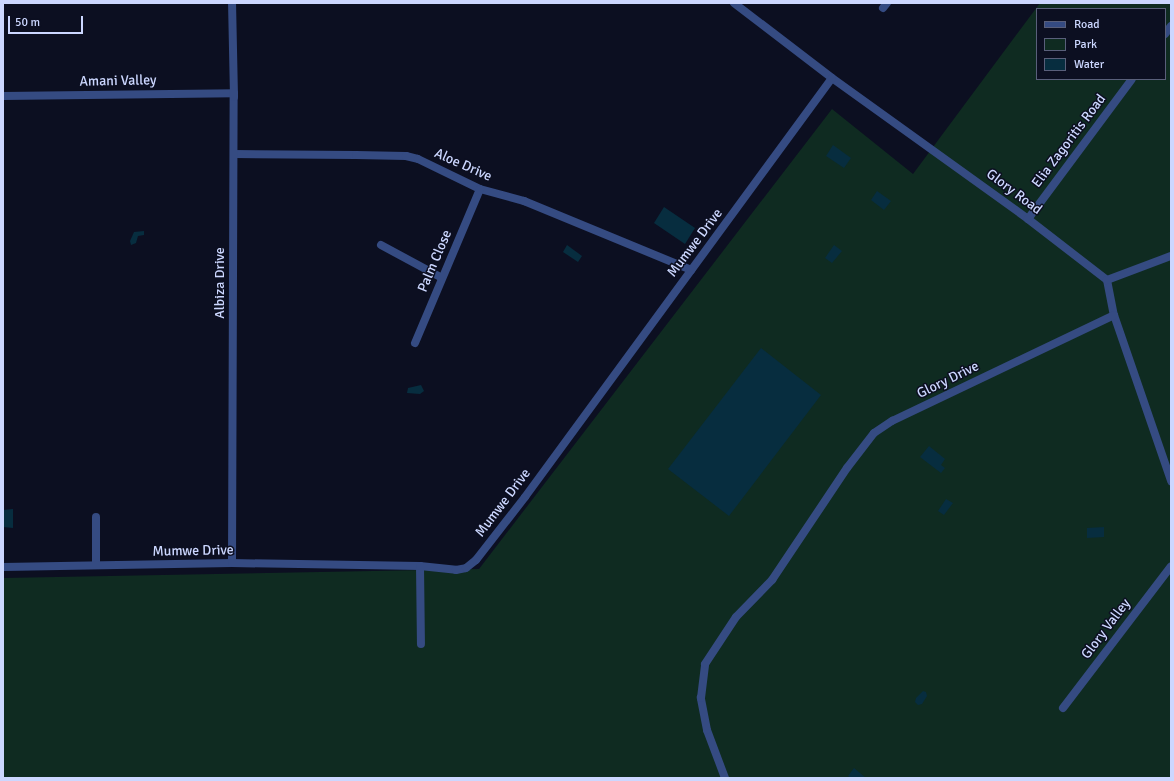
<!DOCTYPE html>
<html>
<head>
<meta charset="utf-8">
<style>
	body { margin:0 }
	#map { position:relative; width:1174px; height:781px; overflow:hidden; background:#0c0f21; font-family:Signika,sans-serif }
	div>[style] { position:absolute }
	.green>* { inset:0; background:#0f2b21 }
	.water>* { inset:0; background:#072d3f }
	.street>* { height:8px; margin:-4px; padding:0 4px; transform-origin:4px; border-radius:4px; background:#354b82 }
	span { translate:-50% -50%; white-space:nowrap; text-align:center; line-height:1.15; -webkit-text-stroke:3px #0c0f21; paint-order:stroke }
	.street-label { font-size:14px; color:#ccd7ff }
	.frame { position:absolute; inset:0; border:4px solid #ccd7ff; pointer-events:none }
	.legend { position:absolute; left:1036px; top:8px; width:130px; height:72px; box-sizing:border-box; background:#0c0f21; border:1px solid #595f7a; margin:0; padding:5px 7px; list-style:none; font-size:12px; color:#ccd7ff }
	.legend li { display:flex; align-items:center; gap:8px; height:20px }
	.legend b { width:20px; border:1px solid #595f7a }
	.scale { position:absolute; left:8px; top:16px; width:75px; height:18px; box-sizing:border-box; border:2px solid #ccd7ff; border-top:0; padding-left:5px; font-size:12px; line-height:14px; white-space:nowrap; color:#ccd7ff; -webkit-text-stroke:3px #0c0f21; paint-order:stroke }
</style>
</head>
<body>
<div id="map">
	<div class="green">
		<div style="clip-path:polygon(evenodd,1040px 3px,1171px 3px,1171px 778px,3px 778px,3px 578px,479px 569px,832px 109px,913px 174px,1040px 3px,1037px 9px,1165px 9px,1165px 79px,1037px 79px,1037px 9px)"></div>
	</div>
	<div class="water">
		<div style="clip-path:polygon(833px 145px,851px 158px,844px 168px,826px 156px)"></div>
		<div style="clip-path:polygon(877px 191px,891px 201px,884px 210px,871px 200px)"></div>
		<div style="clip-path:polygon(664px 207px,695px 228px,685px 244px,654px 223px)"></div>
		<div style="clip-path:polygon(144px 231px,144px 235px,138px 236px,136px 243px,131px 245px,130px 241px,134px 232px)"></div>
		<div style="clip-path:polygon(567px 245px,582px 256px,578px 262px,563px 252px)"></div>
		<div style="clip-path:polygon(834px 245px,842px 251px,832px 263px,825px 258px)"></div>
		<div style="clip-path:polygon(761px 348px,821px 395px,729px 516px,668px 469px)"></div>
		<div style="clip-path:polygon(421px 385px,424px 391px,420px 394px,407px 393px,408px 388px)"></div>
		<div style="clip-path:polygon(929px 446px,945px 459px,941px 465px,945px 468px,941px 473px,920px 457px)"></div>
		<div style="clip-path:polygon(946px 499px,953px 503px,944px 515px,938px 511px)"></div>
		<div style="clip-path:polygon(13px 509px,13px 528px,3px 527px,3px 510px)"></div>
		<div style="clip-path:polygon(1104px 527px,1104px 537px,1087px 538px,1087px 528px)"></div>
		<div style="clip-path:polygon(923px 691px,926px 692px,927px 696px,922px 704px,918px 705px,915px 702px,916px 698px)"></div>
		<div style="clip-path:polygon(854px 768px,866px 778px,851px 778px,848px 776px)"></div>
	</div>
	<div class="street">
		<div style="left:734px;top:3px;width:123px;rotate:37.4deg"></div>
		<div style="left:832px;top:78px;width:241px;rotate:35.7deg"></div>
		<div style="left:1028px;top:219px;width:100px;rotate:37.7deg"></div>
		<div style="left:1107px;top:280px;width:36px;rotate:79deg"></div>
		<div style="left:1114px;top:315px;width:176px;rotate:71deg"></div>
		<div style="left:883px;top:8px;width:6px;rotate:-51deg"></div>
		<div style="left:1165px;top:34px;width:10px;rotate:-53deg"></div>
		<div style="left:3px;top:96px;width:231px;rotate:-0.7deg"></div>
		<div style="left:234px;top:154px;width:122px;rotate:0.5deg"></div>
		<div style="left:356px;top:155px;width:50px;rotate:1.1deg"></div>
		<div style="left:406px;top:156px;width:12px;rotate:14deg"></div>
		<div style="left:418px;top:159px;width:69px;rotate:25.8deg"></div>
		<div style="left:480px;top:189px;width:46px;rotate:15.3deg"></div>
		<div style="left:524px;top:201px;width:181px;rotate:22.4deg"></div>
		<div style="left:1028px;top:219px;width:174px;rotate:-53.4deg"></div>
		<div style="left:381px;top:245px;width:69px;rotate:28.4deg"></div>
		<div style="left:1107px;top:280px;width:68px;rotate:-20.6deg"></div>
		<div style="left:415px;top:343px;width:167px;rotate:-67.1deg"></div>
		<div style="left:96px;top:517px;width:48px;rotate:90deg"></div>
		<div style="left:232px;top:563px;width:466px;rotate:-89.8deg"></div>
		<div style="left:234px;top:97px;width:94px;rotate:-91.2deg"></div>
		<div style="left:420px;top:566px;width:78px;rotate:89.3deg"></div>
		<div style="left:3px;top:567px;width:229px;rotate:-1deg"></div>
		<div style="left:232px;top:563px;width:188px;rotate:0.9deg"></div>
		<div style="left:420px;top:566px;width:36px;rotate:6deg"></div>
		<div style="left:456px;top:570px;width:10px;rotate:-11deg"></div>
		<div style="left:466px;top:568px;width:13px;rotate:-39deg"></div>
		<div style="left:476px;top:560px;width:80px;rotate:-52.1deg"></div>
		<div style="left:525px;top:497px;width:519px;rotate:-53.77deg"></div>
		<div style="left:1063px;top:708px;width:178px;rotate:-52.7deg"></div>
		<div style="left:725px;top:778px;width:51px;rotate:-110.6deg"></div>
		<div style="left:707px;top:730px;width:33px;rotate:-101deg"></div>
		<div style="left:701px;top:698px;width:34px;rotate:-83deg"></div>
		<div style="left:705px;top:664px;width:56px;rotate:-56.6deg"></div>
		<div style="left:736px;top:617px;width:52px;rotate:-45.8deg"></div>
		<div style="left:772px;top:580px;width:135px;rotate:-56.2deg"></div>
		<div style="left:847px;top:468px;width:44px;rotate:-52.4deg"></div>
		<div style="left:874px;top:433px;width:22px;rotate:-34deg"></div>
		<div style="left:892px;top:421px;width:246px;rotate:-25.5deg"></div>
	</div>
	<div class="street-label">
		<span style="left:118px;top:81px;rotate:-1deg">Amani Valley</span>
		<span style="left:1069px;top:141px;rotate:-53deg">Elia Zagoritis Road</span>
		<span style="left:463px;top:165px;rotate:24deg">Aloe Drive</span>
		<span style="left:1014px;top:192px;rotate:37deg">Glory Road</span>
		<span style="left:695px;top:243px;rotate:-53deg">Mumwe Drive</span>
		<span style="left:435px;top:261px;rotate:-67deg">Palm Close</span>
		<span style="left:220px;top:283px;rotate:-90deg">Albiza Drive</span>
		<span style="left:948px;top:380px;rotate:-26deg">Glory Drive</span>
		<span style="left:503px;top:503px;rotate:-53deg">Mumwe Drive</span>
		<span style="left:193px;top:551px;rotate:-1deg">Mumwe Drive</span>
		<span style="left:1106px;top:629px;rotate:-53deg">Glory Valley</span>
	</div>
	<div class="frame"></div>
	<ul class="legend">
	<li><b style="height:5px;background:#354b82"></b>Road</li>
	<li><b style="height:11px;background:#0f2b21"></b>Park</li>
	<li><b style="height:11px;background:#072d3f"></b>Water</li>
	</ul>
	<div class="scale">50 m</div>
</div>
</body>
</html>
